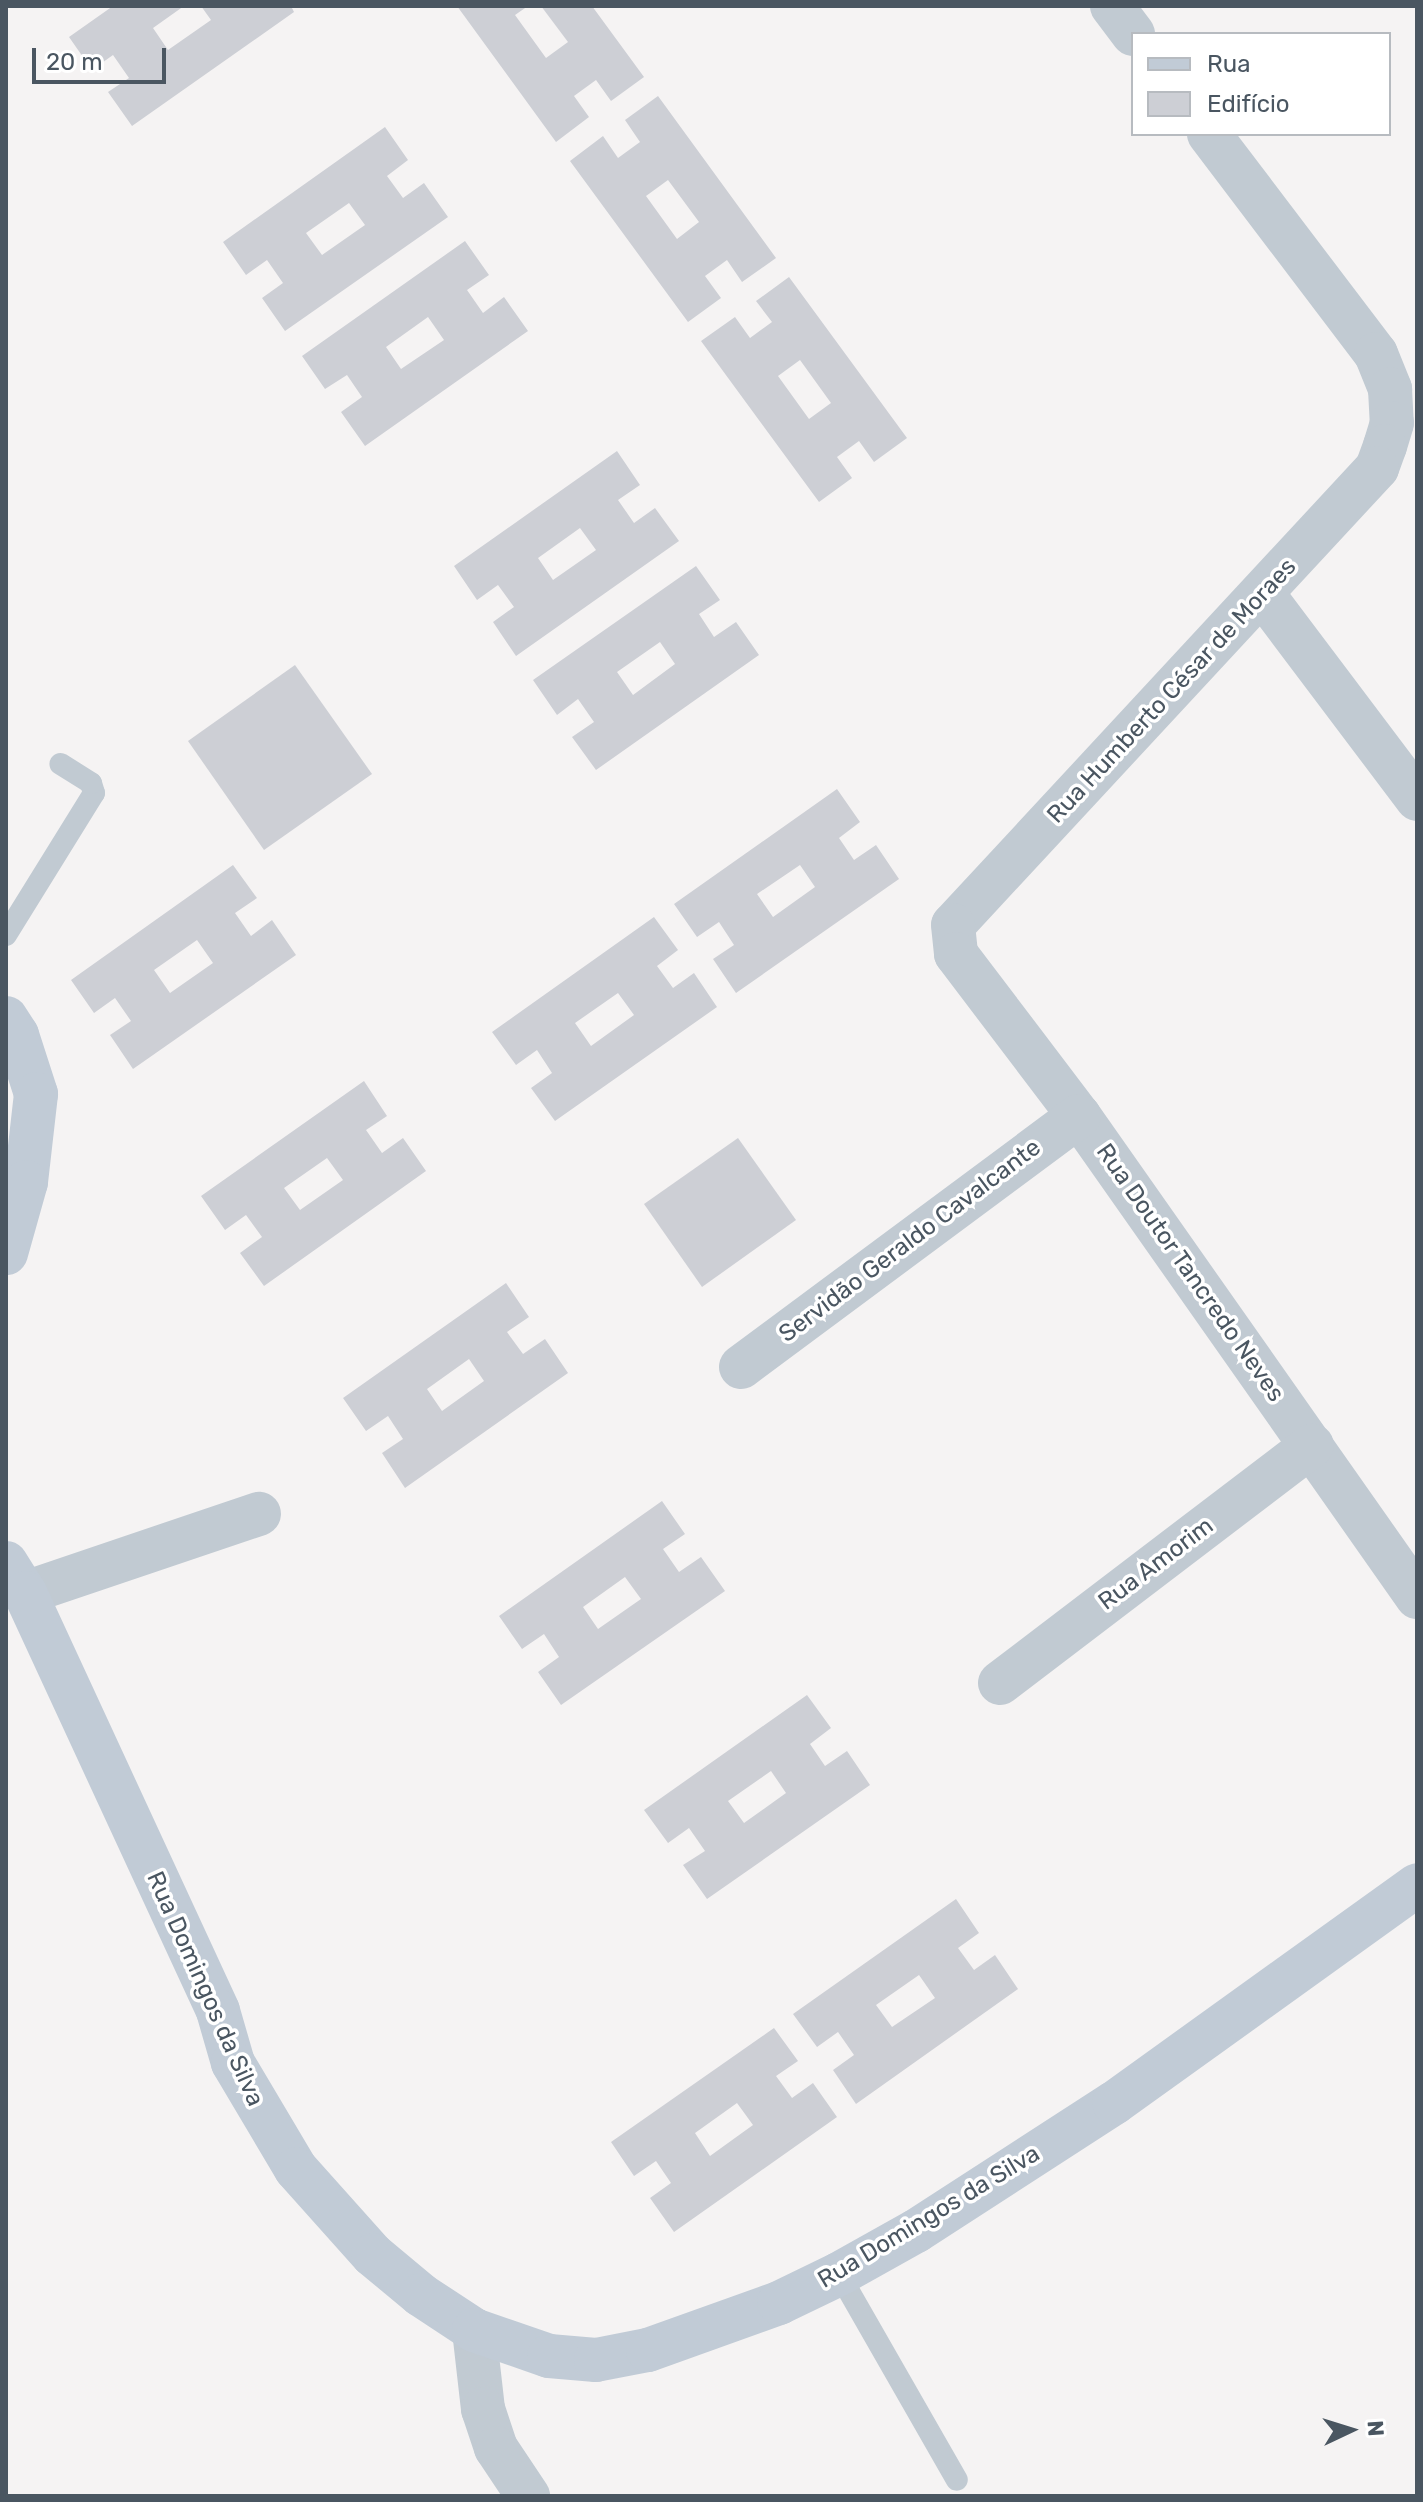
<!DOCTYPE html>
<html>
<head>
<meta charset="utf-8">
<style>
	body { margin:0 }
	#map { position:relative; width:1423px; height:2502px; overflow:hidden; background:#f5f3f3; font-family:Rubik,sans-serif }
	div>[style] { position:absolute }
	.building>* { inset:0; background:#cdcfd5 }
	.lane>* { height:22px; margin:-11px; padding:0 11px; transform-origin:11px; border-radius:11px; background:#c1cad2 }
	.street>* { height:44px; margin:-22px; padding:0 22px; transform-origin:22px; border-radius:22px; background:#c1cad2 }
	.secondary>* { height:44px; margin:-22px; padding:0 22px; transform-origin:22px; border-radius:22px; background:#c1cbd6 }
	span { translate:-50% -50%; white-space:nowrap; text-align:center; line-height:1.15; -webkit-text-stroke:7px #fff; paint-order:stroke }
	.street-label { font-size:24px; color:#4a5661 }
	.frame { position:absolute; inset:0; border:8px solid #4a5661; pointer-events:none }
	.legend { position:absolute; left:1131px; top:32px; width:260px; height:104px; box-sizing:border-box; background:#fff; border:2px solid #b7bbc0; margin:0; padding:10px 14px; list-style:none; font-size:24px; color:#4a5661 }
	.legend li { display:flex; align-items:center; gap:16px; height:40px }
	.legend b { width:40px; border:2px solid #b7bbc0 }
	.north { position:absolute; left:1311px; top:2390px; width:80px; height:80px; -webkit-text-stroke:6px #fff; paint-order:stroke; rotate:86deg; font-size:22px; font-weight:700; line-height:32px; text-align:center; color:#4a5661 }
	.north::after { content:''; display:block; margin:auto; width:28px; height:36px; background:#4a5661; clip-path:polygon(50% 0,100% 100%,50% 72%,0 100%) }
	.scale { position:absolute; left:32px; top:48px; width:134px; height:36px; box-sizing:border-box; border:4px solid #4a5661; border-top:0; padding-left:10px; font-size:24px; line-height:28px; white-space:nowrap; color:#4a5661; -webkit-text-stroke:6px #fff; paint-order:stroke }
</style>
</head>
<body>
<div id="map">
	<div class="building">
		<div style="clip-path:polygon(113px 6px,184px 6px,153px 28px,168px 50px,211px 20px,201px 6px,291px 6px,294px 12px,132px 126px,108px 92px,129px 78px,113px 55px,92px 70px,69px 37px)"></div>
		<div style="clip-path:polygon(457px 6px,528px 6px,515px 15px,546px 58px,568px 42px,541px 6px,592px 6px,644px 77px,611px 101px,596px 80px,574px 96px,589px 117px,556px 142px)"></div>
		<div style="clip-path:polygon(evenodd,658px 96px,776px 258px,742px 282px,727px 260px,705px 276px,721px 298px,688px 322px,570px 161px,603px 136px,618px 158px,640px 142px,625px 120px,658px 96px,668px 180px,699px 222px,677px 239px,646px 196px,668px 180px)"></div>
		<div style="clip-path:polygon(evenodd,385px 127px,408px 160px,387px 176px,403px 198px,424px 183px,448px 217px,285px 331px,262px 298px,283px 283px,267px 260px,246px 275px,223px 242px,385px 127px,349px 203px,365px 225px,322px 255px,306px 233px,349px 203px)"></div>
		<div style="clip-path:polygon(evenodd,465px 241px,489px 275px,467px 290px,483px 313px,504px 297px,528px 331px,365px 446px,341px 412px,362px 397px,347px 375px,325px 389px,302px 356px,465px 241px,428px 317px,444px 340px,401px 369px,386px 347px,428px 317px)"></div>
		<div style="clip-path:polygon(evenodd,789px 277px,907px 438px,874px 462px,859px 441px,837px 457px,852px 478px,819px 502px,701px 341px,735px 317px,750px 338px,772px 322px,756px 301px,789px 277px,800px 360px,831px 403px,809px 419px,778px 376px,800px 360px)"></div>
		<div style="clip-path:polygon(evenodd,617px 451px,640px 485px,618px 500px,634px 523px,655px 508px,679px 541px,516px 656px,493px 622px,514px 607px,498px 585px,477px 600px,454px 566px,617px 451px,580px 528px,596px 550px,553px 580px,538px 558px,580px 528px)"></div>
		<div style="clip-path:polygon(evenodd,696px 566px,720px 600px,699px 614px,714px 637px,736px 622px,759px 655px,596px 770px,572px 737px,594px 722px,578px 699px,557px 715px,533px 680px,696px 566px,660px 642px,675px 664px,633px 695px,617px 672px,660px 642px)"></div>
		<div style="clip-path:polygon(295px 665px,372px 774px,264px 850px,188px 741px)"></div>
		<div style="clip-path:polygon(evenodd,837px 789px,860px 822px,839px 838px,854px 860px,876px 845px,899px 879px,736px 993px,713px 959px,734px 945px,719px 922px,697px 937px,674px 904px,837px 789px,800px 865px,815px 887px,773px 917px,757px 894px,800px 865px)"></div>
		<div style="clip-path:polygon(evenodd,233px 865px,257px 898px,235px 913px,251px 936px,272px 920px,296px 955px,133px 1069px,110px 1035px,131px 1021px,115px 998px,94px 1013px,71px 980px,233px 865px,197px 940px,213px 963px,170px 993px,154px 970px,197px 940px)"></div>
		<div style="clip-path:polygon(evenodd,654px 917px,678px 950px,657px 966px,673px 988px,694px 973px,717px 1007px,555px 1121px,531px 1088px,552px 1073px,537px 1050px,516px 1065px,492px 1032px,654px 917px,618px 993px,634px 1015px,591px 1046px,575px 1023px,618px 993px)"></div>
		<div style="clip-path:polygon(evenodd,364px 1081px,387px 1116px,366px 1130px,382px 1153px,403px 1138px,426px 1171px,264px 1286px,240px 1253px,262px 1237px,246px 1215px,225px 1230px,201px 1196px,364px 1081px,327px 1158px,343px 1180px,300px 1210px,284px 1188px,327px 1158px)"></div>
		<div style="clip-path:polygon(738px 1138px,796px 1220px,702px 1287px,644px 1204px)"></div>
		<div style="clip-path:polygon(evenodd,506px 1283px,529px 1317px,507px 1332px,523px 1354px,545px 1339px,568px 1373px,405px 1488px,382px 1453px,403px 1439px,388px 1416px,366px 1431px,343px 1398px,506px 1283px,469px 1359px,484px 1381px,442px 1411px,427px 1389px,469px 1359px)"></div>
		<div style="clip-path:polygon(evenodd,662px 1501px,685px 1534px,663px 1549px,679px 1572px,701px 1557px,725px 1591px,561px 1705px,538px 1672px,559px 1657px,544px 1634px,522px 1649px,499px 1616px,662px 1501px,625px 1577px,641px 1599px,598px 1629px,583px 1607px,625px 1577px)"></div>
		<div style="clip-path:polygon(evenodd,807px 1695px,831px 1728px,810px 1744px,825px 1766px,847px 1751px,870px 1785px,707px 1899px,683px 1865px,705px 1851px,689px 1828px,668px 1843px,644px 1810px,807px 1695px,771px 1771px,786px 1793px,744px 1823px,728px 1801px,771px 1771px)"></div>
		<div style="clip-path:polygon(evenodd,956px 1899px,979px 1933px,958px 1948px,974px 1970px,995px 1955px,1018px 1989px,856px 2104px,833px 2070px,854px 2055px,838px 2032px,817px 2047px,793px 2014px,956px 1899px,919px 1975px,935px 1998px,892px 2027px,876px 2005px,919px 1975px)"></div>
		<div style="clip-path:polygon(evenodd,774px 2028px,798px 2061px,776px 2076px,792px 2098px,813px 2083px,837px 2117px,674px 2232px,650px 2198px,671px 2183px,656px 2161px,634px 2176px,611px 2142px,774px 2028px,737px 2103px,753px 2125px,710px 2156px,695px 2133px,737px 2103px)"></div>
	</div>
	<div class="lane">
		<div style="left:6px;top:935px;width:167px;rotate:-58.2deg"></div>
		<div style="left:94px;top:793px;width:10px;rotate:-107deg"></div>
		<div style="left:91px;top:783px;width:36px;rotate:-148deg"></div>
		<div style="left:839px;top:2274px;width:237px;rotate:60.2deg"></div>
	</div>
	<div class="street">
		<div style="left:1112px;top:6px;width:35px;rotate:53deg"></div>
		<div style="left:1209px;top:134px;width:276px;rotate:52.8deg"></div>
		<div style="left:1376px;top:354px;width:38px;rotate:68deg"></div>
		<div style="left:1390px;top:389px;width:34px;rotate:87deg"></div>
		<div style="left:1392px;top:423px;width:24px;rotate:107deg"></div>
		<div style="left:1385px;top:446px;width:23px;rotate:110deg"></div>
		<div style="left:1377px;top:468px;width:623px;rotate:132.85deg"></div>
		<div style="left:953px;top:925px;width:29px;rotate:84deg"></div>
		<div style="left:956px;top:954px;width:203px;rotate:52.8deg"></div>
		<div style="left:1079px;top:1116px;width:588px;rotate:54.9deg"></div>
		<div style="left:1262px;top:593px;width:258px;rotate:53deg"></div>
		<div style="left:741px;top:1367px;width:421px;rotate:-36.6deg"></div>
		<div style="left:25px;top:1593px;width:247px;rotate:-18.7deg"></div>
		<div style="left:1000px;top:1683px;width:392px;rotate:-37.3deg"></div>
		<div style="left:474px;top:2330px;width:80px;rotate:83.5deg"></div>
		<div style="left:483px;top:2409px;width:41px;rotate:71.6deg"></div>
		<div style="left:496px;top:2448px;width:58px;rotate:56.3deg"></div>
	</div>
	<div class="secondary">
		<div style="left:6px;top:1018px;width:20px;rotate:57deg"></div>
		<div style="left:17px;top:1035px;width:62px;rotate:72.1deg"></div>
		<div style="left:36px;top:1094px;width:89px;rotate:96.5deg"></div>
		<div style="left:26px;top:1182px;width:74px;rotate:105.7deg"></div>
		<div style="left:6px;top:1563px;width:36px;rotate:58deg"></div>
		<div style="left:25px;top:1593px;width:460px;rotate:65.2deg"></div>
		<div style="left:218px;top:2011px;width:54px;rotate:73.9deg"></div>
		<div style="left:233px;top:2063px;width:123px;rotate:59.3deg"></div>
		<div style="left:296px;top:2169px;width:115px;rotate:48.2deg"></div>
		<div style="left:373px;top:2255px;width:62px;rotate:39.8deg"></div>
		<div style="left:421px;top:2295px;width:64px;rotate:33.4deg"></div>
		<div style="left:474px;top:2330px;width:79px;rotate:19.1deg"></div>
		<div style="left:549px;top:2356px;width:47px;rotate:4.9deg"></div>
		<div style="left:596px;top:2360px;width:53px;rotate:-10.9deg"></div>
		<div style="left:648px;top:2350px;width:139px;rotate:-19.7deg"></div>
		<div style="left:779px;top:2303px;width:67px;rotate:-25.8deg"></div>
		<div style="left:839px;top:2274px;width:88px;rotate:-29.2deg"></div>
		<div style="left:916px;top:2231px;width:236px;rotate:-32.9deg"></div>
		<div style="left:1114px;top:2103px;width:373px;rotate:-35.7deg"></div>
	</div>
	<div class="street-label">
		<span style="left:1172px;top:691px;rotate:-47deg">Rua Humberto César de Moraes</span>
		<span style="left:910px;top:1241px;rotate:-37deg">Servidão Geraldo Cavalcante</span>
		<span style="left:1190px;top:1273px;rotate:55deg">Rua Doutor Tancredo Neves</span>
		<span style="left:1156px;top:1564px;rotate:-37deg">Rua Amorim</span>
		<span style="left:205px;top:1989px;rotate:66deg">Rua Domingos da Silva</span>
		<span style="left:929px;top:2217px;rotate:-31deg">Rua Domingos da Silva</span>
	</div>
	<div class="frame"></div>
	<ul class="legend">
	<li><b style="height:10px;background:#c1cbd6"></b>Rua</li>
	<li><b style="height:22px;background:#cdcfd5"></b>Edifício</li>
	</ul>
	<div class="north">N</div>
	<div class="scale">20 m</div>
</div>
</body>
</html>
